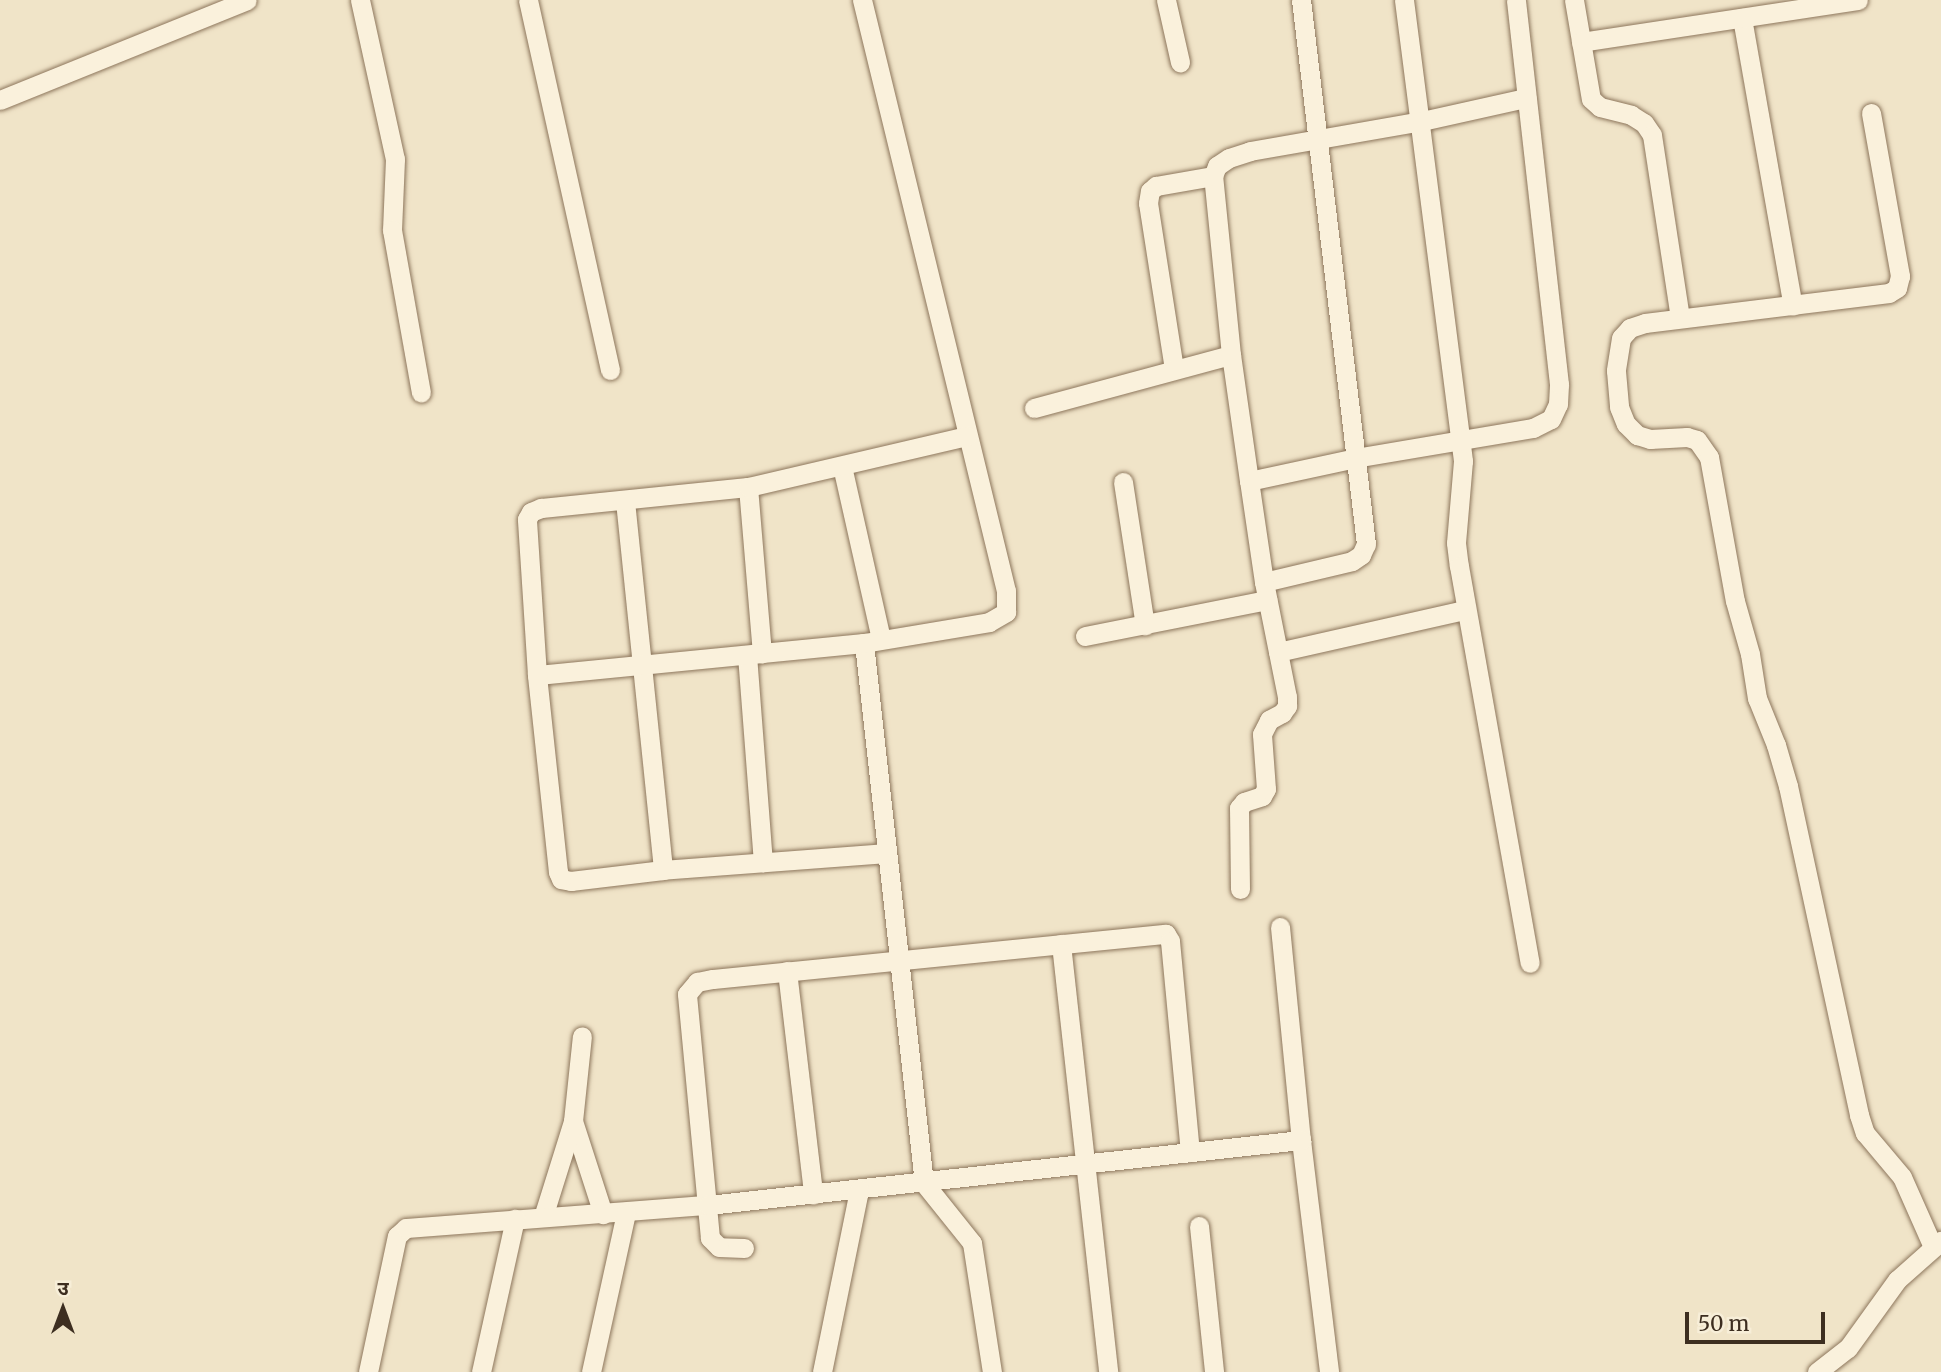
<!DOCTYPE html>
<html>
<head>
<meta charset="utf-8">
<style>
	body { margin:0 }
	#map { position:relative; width:1941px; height:1372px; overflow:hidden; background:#f0e4c8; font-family:Merriweather,"Noto Sans Devanagari",serif }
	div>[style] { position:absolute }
	.roads { filter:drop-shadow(0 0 2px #8d765c) drop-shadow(0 0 2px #8d765c) }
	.street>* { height:19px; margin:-9.5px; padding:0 9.5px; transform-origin:9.5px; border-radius:9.5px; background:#faf1dc }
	span { translate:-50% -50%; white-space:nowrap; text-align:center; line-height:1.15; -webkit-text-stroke:6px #f7eed8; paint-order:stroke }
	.north { position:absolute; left:28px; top:1274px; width:70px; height:70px; -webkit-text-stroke:5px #f7eed8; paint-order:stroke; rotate:0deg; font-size:19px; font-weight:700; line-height:28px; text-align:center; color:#3d2e20 }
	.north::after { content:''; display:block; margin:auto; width:24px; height:32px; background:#3d2e20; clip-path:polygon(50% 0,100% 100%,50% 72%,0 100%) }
	.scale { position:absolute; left:1685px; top:1312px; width:140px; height:32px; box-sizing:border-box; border:4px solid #3d2e20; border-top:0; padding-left:9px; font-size:21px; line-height:24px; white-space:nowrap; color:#3d2e20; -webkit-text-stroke:5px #f7eed8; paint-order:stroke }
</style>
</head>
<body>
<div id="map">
	<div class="roads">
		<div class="street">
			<div style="left:360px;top:0;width:163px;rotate:77.6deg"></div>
			<div style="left:395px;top:159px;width:71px;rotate:92.4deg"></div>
			<div style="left:392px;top:230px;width:165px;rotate:79.9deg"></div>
			<div style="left:528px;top:0;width:379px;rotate:77.5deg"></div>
			<div style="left:1166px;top:0;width:64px;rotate:77.3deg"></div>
			<div style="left:1404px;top:0;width:465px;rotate:82.7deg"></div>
			<div style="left:1463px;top:461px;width:82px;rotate:94.9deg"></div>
			<div style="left:1456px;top:543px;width:23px;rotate:83deg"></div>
			<div style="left:1459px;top:566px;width:403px;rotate:79.9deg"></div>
			<div style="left:1574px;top:0;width:100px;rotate:80.3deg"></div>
			<div style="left:1591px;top:99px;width:12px;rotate:42deg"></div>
			<div style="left:1600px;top:107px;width:32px;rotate:14deg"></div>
			<div style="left:1631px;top:115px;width:15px;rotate:32deg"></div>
			<div style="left:1644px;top:123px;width:14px;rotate:56deg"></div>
			<div style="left:1652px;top:135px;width:184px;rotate:81.3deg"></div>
			<div style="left:1742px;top:18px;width:292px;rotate:80deg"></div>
			<div style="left:1581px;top:42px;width:280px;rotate:-8.6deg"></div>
			<div style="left:0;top:100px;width:266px;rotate:-22deg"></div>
			<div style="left:1871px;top:113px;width:166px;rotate:79.9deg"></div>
			<div style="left:1900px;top:276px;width:12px;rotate:104deg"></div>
			<div style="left:1897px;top:288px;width:9px;rotate:148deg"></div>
			<div style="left:1889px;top:293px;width:246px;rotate:173deg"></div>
			<div style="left:1645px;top:323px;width:16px;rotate:162deg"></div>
			<div style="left:1630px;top:328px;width:13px;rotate:132deg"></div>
			<div style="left:1621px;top:338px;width:33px;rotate:99deg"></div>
			<div style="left:1616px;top:371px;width:36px;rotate:85deg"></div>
			<div style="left:1619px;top:407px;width:18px;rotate:68deg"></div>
			<div style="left:1626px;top:424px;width:16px;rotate:45deg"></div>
			<div style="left:1637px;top:435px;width:14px;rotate:17deg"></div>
			<div style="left:1650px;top:439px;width:37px;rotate:-3deg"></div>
			<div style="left:1687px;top:437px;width:10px;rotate:17deg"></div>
			<div style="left:1697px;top:440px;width:21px;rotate:55deg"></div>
			<div style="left:1709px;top:457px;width:146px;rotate:79.8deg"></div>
			<div style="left:1735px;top:601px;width:55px;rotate:74.2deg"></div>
			<div style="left:1750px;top:654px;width:45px;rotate:81deg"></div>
			<div style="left:1757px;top:698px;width:51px;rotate:68deg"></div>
			<div style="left:1776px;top:745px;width:43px;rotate:73.7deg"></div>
			<div style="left:1788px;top:786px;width:337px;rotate:77.8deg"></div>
			<div style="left:1859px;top:1115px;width:19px;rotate:72deg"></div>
			<div style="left:1865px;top:1133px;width:57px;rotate:49.9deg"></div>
			<div style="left:1902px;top:1177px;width:77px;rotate:66.1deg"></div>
			<div style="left:1174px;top:369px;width:168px;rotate:-98.9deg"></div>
			<div style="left:1148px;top:203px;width:12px;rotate:-81deg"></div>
			<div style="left:1150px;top:191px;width:8px;rotate:-40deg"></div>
			<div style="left:1156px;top:186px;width:58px;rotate:-10deg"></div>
			<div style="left:1034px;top:408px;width:204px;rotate:-15.1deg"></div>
			<div style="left:842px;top:466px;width:177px;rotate:77.3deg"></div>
			<div style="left:1249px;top:481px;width:108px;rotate:-12.2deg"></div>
			<div style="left:1355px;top:458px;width:181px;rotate:-9.6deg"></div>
			<div style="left:1533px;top:428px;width:20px;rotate:-27deg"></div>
			<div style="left:1551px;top:419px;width:17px;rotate:-65deg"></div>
			<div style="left:1558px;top:404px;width:20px;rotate:-87deg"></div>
			<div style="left:1559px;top:384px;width:386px;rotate:-96.4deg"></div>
			<div style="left:1123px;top:482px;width:145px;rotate:81.3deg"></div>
			<div style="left:748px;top:487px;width:167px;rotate:85.2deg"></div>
			<div style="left:625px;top:501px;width:371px;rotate:84.1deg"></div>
			<div style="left:1264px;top:582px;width:90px;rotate:-13.4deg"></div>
			<div style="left:1352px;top:561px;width:11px;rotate:-34deg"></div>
			<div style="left:1361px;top:555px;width:12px;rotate:-66deg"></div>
			<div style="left:1366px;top:544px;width:548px;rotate:-96.81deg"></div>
			<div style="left:1085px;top:636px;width:186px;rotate:-11.2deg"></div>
			<div style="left:864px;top:643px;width:543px;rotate:83.66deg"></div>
			<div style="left:924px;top:1183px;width:77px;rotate:51.3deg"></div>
			<div style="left:972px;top:1243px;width:131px;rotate:81.2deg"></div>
			<div style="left:1278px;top:652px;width:192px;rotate:-12.7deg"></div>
			<div style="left:747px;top:655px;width:208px;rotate:85.6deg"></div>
			<div style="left:537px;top:675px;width:329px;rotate:-5.6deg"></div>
			<div style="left:864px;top:643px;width:127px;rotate:-9.5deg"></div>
			<div style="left:989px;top:622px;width:20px;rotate:-30deg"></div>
			<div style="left:1006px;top:612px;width:21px;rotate:-90deg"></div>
			<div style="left:1006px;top:591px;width:608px;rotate:-103.69deg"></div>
			<div style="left:887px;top:853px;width:225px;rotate:175.7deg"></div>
			<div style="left:663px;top:870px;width:93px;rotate:173.2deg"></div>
			<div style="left:571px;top:881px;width:10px;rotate:-169deg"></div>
			<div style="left:561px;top:879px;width:8px;rotate:-113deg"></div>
			<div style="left:558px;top:872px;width:198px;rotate:-96.1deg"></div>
			<div style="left:537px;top:675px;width:156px;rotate:-93.7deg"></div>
			<div style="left:527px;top:519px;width:8px;rotate:-60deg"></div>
			<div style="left:531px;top:512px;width:11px;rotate:-22deg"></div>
			<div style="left:541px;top:508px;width:208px;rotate:-5.8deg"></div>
			<div style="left:748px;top:487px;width:225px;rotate:-13.1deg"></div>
			<div style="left:1240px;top:889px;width:81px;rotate:-90.7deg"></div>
			<div style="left:1239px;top:808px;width:8px;rotate:-50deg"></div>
			<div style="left:1244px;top:802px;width:19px;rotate:-18deg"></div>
			<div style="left:1262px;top:796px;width:8px;rotate:-60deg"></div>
			<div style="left:1266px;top:789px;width:55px;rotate:-94.2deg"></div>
			<div style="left:1262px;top:734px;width:16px;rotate:-63deg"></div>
			<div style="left:1269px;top:720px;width:15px;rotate:-28deg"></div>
			<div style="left:1282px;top:713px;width:9px;rotate:-54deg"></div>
			<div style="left:1287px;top:706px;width:9px;rotate:-90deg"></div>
			<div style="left:1287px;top:697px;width:117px;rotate:-101.3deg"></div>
			<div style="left:1264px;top:582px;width:102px;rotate:-98.4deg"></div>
			<div style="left:1249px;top:481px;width:127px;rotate:-98.1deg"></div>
			<div style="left:1231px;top:355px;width:180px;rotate:-95.7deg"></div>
			<div style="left:1213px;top:176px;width:11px;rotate:-68deg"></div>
			<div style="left:1217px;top:166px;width:14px;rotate:-34deg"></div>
			<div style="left:1229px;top:158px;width:22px;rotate:-18deg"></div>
			<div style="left:1250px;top:151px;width:175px;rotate:-9.9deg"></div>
			<div style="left:1422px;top:121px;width:107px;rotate:-12.5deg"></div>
			<div style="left:1280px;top:927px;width:214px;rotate:84.4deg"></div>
			<div style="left:1301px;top:1140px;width:234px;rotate:83.1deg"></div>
			<div style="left:1061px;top:944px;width:431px;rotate:83.7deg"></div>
			<div style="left:787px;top:971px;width:225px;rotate:83.3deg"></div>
			<div style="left:573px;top:1121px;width:98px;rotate:72.1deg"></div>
			<div style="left:543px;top:1217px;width:101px;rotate:-72.6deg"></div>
			<div style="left:573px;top:1121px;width:85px;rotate:-84deg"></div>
			<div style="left:1199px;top:1226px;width:147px;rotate:84.1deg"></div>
			<div style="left:744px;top:1248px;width:25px;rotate:-178deg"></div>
			<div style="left:719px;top:1247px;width:13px;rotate:-135deg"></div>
			<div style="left:710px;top:1238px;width:245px;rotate:-95.4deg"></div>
			<div style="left:687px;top:994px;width:16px;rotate:-50deg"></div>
			<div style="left:697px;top:982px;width:16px;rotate:-11deg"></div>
			<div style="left:713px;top:979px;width:455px;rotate:-5.7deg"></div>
			<div style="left:1166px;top:934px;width:8px;rotate:60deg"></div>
			<div style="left:1170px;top:941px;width:212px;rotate:84.6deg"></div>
			<div style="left:368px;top:1372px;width:139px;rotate:-78deg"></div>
			<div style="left:397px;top:1236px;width:12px;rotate:-42deg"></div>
			<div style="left:406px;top:1228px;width:303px;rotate:-4.4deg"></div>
			<div style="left:708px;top:1205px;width:597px;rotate:-6.26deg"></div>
			<div style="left:481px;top:1372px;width:157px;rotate:-77.5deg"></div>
			<div style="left:591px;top:1372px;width:163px;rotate:-77.6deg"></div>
			<div style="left:822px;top:1372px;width:186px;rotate:-78.5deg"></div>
			<div style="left:1817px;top:1372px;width:39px;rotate:-38deg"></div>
			<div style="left:1848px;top:1348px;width:84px;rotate:-54.2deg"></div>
			<div style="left:1897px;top:1280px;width:59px;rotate:-41.6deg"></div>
		</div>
	</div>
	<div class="north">उ</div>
	<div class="scale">50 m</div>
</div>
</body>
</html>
